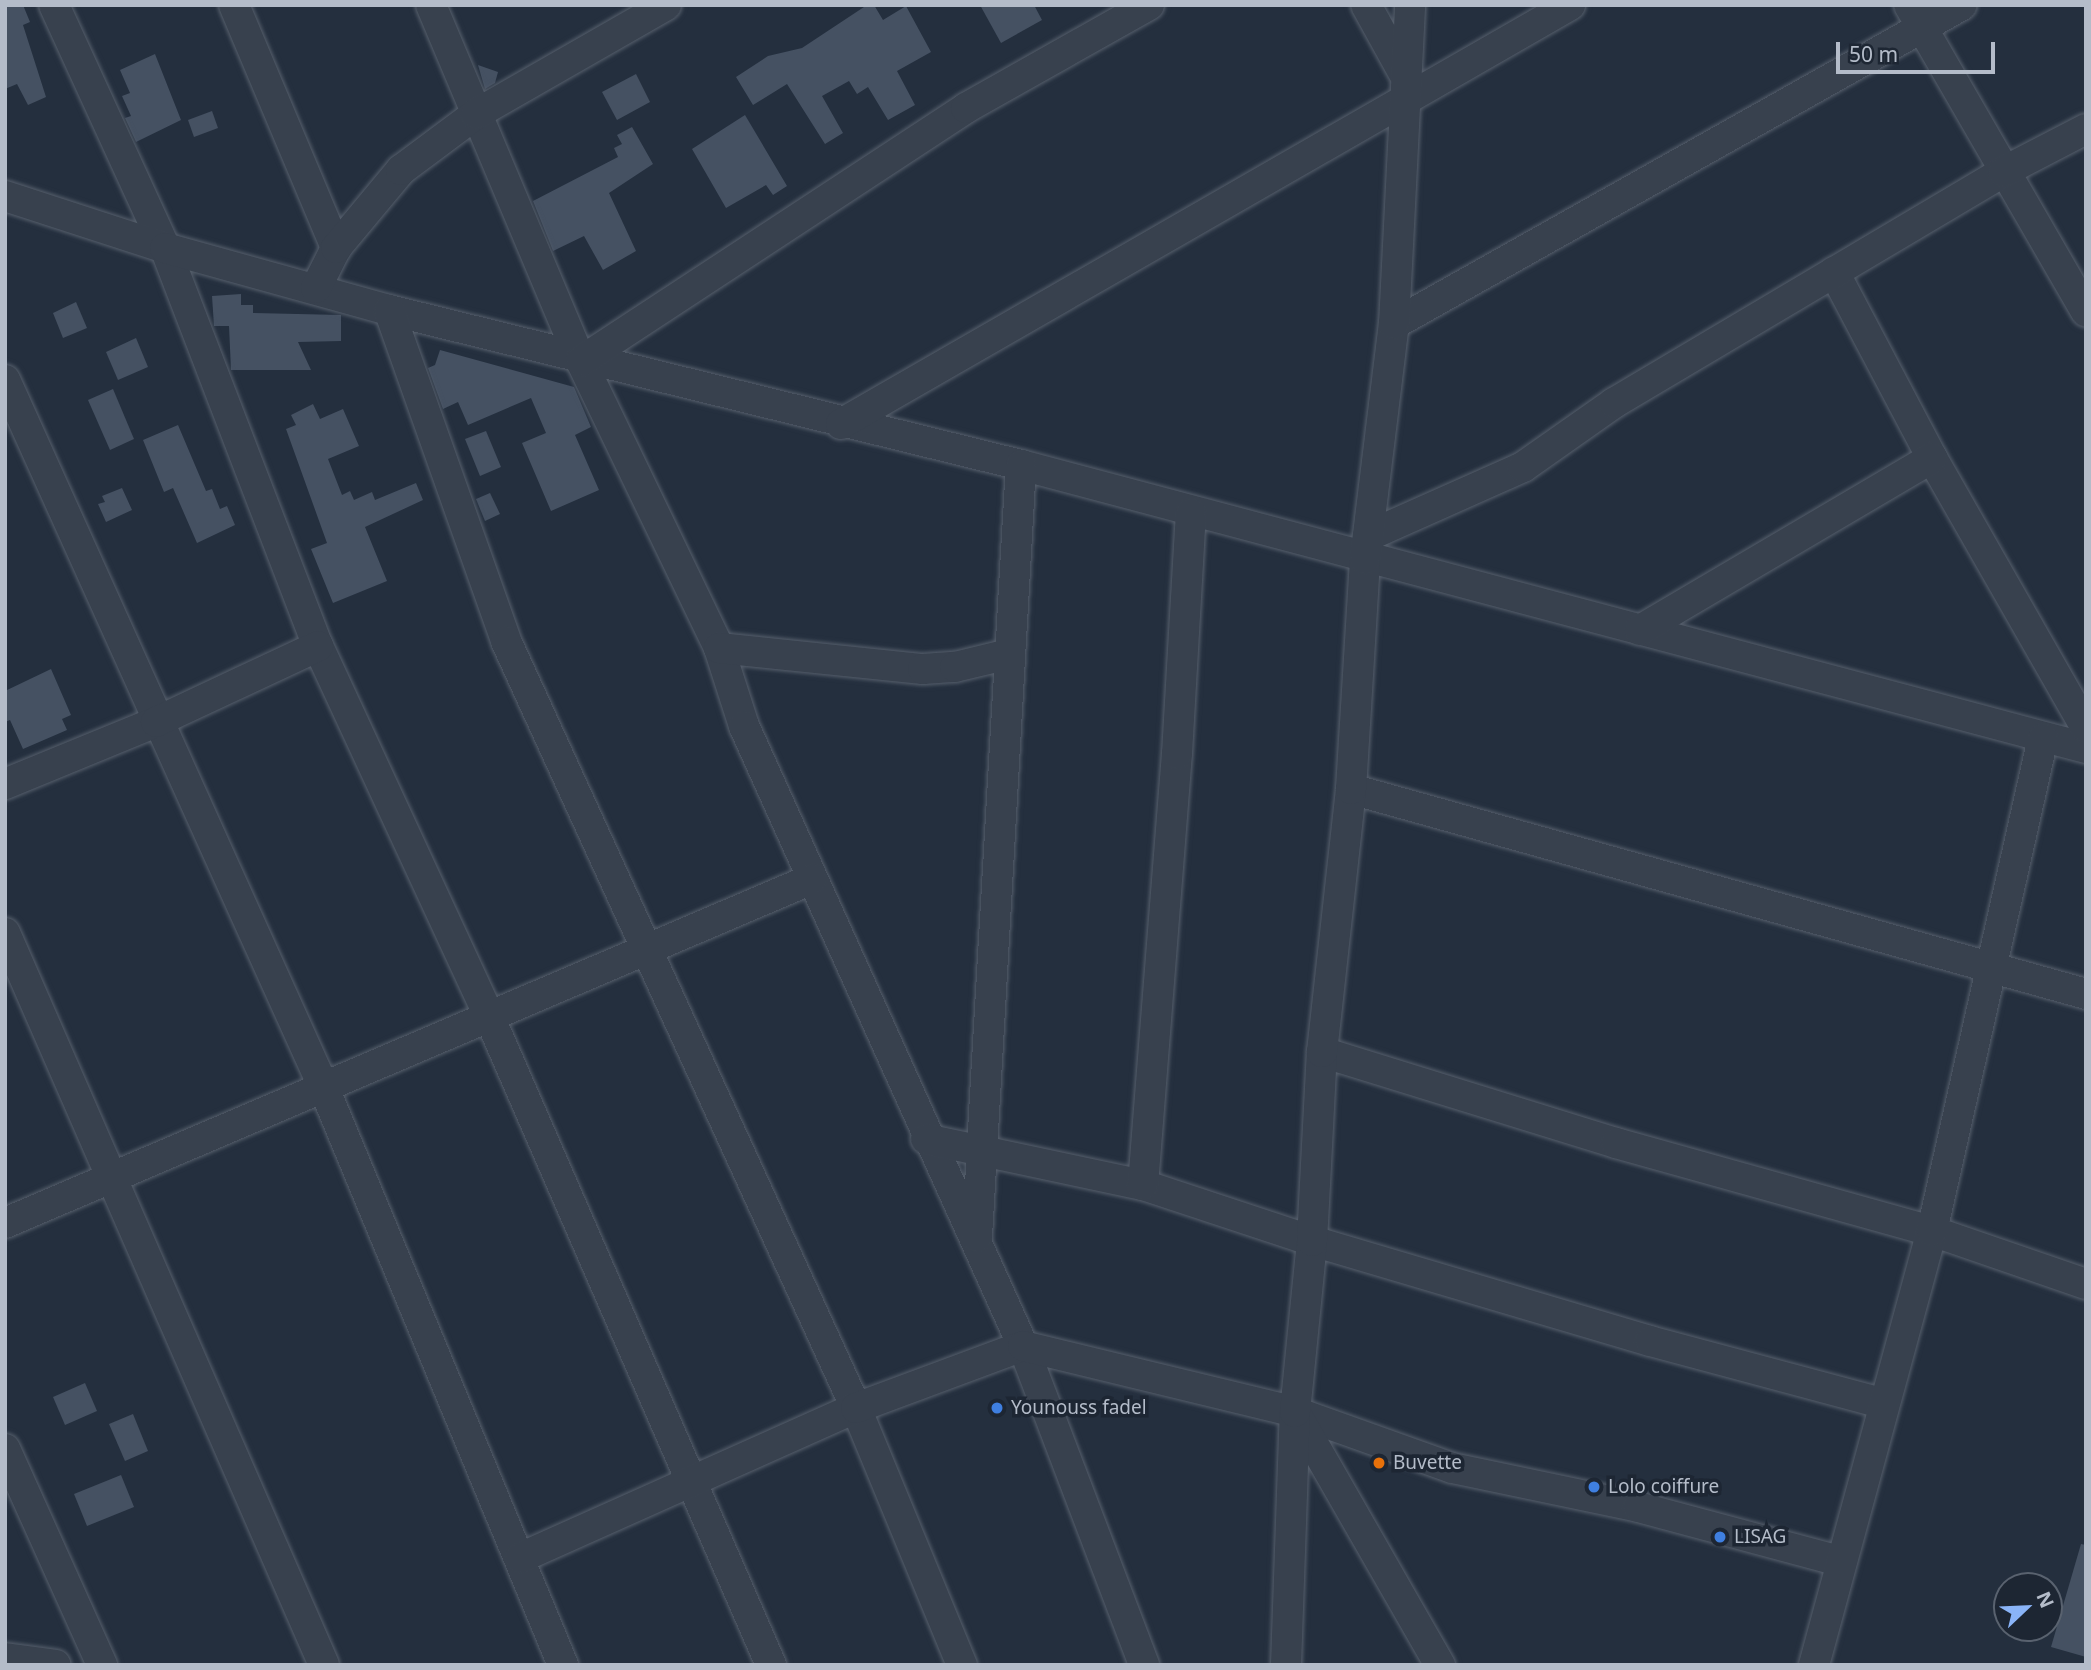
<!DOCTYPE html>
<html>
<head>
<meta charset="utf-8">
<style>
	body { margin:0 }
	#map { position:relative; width:2091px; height:1670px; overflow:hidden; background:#242f3e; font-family:"Noto Sans",sans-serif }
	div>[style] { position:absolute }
	.building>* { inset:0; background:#455162 }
	.roads { filter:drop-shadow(0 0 2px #565f6c) drop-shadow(0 0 2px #565f6c) }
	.minor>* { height:30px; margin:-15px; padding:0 15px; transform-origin:15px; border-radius:15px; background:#38414e }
	.dots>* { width:19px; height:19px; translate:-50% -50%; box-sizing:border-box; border:4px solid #1d2633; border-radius:50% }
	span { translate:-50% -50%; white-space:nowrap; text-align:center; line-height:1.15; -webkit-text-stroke:7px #1d2633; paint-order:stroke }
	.poi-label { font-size:19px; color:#b4bcc9 }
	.left { translate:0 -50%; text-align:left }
	.frame { position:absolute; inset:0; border:7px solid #b4bcc9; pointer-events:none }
	.north { position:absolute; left:1993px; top:1572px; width:70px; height:70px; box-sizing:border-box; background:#1d2633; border:2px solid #59626f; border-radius:50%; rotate:67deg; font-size:19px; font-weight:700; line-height:28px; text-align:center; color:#b4bcc9 }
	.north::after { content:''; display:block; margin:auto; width:24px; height:32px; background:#8ab4f8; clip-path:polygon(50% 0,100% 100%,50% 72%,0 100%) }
	.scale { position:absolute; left:1836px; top:42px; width:159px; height:32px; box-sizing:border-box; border:4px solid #b4bcc9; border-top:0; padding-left:9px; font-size:21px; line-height:24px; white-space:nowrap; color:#b4bcc9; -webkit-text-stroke:5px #1d2633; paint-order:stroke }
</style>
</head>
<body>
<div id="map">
	<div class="building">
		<div style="clip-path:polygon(5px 5px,23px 5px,30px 22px,23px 25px,46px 97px,28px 105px,17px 84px,5px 89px)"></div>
		<div style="clip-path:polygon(867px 5px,874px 5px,883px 20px,906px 6px,931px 52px,897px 71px,915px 105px,888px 120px,868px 87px,857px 94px,849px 81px,822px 96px,843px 133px,825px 144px,787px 84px,753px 105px,736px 77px,768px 56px,802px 48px)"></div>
		<div style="clip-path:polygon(980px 5px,1034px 5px,1042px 20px,1001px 43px)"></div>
		<div style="clip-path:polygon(155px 54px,181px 120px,136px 142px,125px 118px,131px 116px,122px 96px,130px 93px,120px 70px)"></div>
		<div style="clip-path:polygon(478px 65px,498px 72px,495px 83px,485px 89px)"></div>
		<div style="clip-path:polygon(636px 74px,650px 102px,617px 120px,602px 92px)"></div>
		<div style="clip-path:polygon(212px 111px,218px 128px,194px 137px,188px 120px)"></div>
		<div style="clip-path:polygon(745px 115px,787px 186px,773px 195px,766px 185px,726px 208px,692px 149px)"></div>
		<div style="clip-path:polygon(632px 127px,653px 164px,609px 193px,636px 251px,603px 270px,584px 236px,553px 251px,533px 201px,618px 157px,614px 148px,622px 144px,617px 135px)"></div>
		<div style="clip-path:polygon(241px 294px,241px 305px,253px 305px,253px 313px,341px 315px,341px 341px,298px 342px,311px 370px,231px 370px,229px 326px,214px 326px,212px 296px)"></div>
		<div style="clip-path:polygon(76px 302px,87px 328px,63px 338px,53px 313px)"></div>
		<div style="clip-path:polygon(136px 338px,148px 367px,118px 380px,106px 352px)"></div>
		<div style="clip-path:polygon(440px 350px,574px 387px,591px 427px,575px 435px,599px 490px,551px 511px,522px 443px,546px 433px,531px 398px,468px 425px,458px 402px,443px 409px,428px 368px,435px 365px)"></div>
		<div style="clip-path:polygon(113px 389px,134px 439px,110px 450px,88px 400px)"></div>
		<div style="clip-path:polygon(313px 404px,320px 419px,343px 409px,359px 446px,328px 459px,342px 495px,350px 491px,354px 500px,372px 492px,375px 500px,416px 483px,423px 500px,365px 527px,387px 581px,333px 603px,311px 549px,327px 543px,286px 429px,296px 425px,291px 415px)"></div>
		<div style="clip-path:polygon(178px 425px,206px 491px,212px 489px,220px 509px,227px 506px,235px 525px,197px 543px,173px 488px,164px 492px,143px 440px)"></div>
		<div style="clip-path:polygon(486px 431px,501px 467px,480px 476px,465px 439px)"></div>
		<div style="clip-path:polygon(122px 488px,132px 510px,106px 522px,98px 504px,105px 502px,102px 496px)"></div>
		<div style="clip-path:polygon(490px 493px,500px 514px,485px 521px,476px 499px)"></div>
		<div style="clip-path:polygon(51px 669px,71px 715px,62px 719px,67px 730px,23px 749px,10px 720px,5px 722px,5px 691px)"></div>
		<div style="clip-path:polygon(85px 1383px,97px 1411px,65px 1425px,53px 1397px)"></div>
		<div style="clip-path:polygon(133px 1414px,148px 1451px,125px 1461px,109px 1424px)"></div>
		<div style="clip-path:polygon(121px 1475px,134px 1507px,87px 1526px,74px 1494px)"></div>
		<div style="clip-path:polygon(2081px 1544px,2086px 1545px,2086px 1657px,2051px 1647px)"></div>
	</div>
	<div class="roads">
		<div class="minor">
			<div style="left:54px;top:5px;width:267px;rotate:65.4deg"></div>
			<div style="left:165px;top:248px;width:426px;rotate:69deg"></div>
			<div style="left:318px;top:646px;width:408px;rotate:65.2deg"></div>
			<div style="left:489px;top:1016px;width:708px;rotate:66.51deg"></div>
			<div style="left:234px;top:5px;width:264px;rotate:67.2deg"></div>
			<div style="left:431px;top:5px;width:386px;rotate:67.2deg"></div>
			<div style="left:581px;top:361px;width:318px;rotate:64.3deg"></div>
			<div style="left:719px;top:648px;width:82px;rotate:72.2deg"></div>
			<div style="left:744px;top:726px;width:680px;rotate:65.77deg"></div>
			<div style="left:1023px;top:1346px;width:341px;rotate:69.2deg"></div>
			<div style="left:1366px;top:5px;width:77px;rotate:61.1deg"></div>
			<div style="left:1909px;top:5px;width:354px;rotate:60deg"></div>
			<div style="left:5px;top:196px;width:168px;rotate:18deg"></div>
			<div style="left:165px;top:248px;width:232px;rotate:15.5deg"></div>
			<div style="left:389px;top:310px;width:651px;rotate:13.78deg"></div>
			<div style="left:1021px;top:465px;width:1102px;rotate:14.88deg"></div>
			<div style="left:1834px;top:272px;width:210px;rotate:62.2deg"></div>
			<div style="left:1932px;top:458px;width:311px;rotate:60.3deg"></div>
			<div style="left:316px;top:288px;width:45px;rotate:-63.4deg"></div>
			<div style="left:336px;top:248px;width:102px;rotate:-50.2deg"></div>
			<div style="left:401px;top:170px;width:94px;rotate:-36.7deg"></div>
			<div style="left:476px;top:114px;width:219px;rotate:-29.8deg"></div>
			<div style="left:389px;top:310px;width:351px;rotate:70.5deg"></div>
			<div style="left:506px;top:641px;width:843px;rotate:65.47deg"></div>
			<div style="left:856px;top:1408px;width:278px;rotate:67.6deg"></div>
			<div style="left:1394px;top:324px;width:651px;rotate:-29.32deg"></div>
			<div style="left:581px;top:361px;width:461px;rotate:-33.3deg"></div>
			<div style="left:966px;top:108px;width:210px;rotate:-29.4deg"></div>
			<div style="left:5px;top:380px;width:777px;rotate:65.75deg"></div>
			<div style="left:324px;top:1088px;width:625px;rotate:67.5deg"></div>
			<div style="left:841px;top:424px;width:841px;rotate:-29.89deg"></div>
			<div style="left:1368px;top:536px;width:170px;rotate:-24deg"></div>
			<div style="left:1523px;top:467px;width:111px;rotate:-35.1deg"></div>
			<div style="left:1614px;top:403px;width:452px;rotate:-30.7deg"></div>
			<div style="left:2003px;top:172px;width:93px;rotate:-27.4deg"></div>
			<div style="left:1640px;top:630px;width:339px;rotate:-30.5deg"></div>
			<div style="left:719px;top:648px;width:205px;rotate:5.9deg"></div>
			<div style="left:923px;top:669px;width:32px;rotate:-4deg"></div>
			<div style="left:955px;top:667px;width:56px;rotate:-13.5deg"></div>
			<div style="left:5px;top:784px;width:163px;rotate:-22.3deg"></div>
			<div style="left:156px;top:722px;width:179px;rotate:-25.1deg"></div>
			<div style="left:1351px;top:789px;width:763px;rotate:15.58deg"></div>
			<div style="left:5px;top:933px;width:798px;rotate:66.45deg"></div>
			<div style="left:1322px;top:1052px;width:308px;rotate:17.2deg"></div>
			<div style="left:1616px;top:1143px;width:328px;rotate:15.6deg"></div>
			<div style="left:1932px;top:1231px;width:163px;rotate:19deg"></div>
			<div style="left:926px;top:1139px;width:222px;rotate:12deg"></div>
			<div style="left:1143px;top:1185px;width:178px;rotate:18.3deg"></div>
			<div style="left:1312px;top:1241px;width:352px;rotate:16.5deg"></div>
			<div style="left:1650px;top:1341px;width:240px;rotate:15deg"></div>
			<div style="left:1143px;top:1185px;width:432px;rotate:-85.5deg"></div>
			<div style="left:1177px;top:754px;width:241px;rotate:-86.7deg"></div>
			<div style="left:5px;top:1223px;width:877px;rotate:-23.09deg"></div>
			<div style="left:977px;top:1237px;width:773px;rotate:-86.74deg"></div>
			<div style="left:1295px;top:1412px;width:167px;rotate:19.6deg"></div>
			<div style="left:1452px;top:1468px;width:190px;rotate:11.8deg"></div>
			<div style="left:1638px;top:1507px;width:209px;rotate:15deg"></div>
			<div style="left:5px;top:1449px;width:237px;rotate:65.8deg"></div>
			<div style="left:520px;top:1558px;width:368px;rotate:-24.1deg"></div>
			<div style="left:856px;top:1408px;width:178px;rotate:-20.4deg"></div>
			<div style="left:1023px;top:1346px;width:280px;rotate:13.6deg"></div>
			<div style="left:1295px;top:1412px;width:292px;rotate:60.2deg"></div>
			<div style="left:5px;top:1658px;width:51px;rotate:7.8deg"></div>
			<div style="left:1286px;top:1665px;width:253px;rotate:-88deg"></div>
			<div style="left:1295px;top:1412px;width:172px;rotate:-84.3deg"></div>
			<div style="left:1312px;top:1241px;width:189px;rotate:-87deg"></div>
			<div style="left:1322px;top:1052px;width:265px;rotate:-83.7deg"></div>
			<div style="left:1351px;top:789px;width:230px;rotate:-86.5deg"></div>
			<div style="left:1365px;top:559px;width:237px;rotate:-83deg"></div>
			<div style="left:1394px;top:324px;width:319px;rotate:-87.1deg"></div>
			<div style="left:1814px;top:1665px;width:450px;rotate:-74.8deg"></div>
			<div style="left:1932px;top:1231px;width:505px;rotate:-77.31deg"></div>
		</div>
	</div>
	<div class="dots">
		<div style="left:997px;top:1408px;background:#3f7fe0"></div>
		<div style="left:1379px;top:1463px;background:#e8710a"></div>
		<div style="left:1594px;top:1487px;background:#3f7fe0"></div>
		<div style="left:1720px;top:1537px;background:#3f7fe0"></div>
	</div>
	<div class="poi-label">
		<span class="left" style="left:1011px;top:1408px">Younouss fadel</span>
		<span class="left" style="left:1393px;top:1463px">Buvette</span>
		<span class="left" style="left:1608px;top:1487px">Lolo coiffure</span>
		<span class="left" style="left:1734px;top:1537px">LISAG</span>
	</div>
	<div class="frame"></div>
	<div class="north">N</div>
	<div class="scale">50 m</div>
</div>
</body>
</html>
